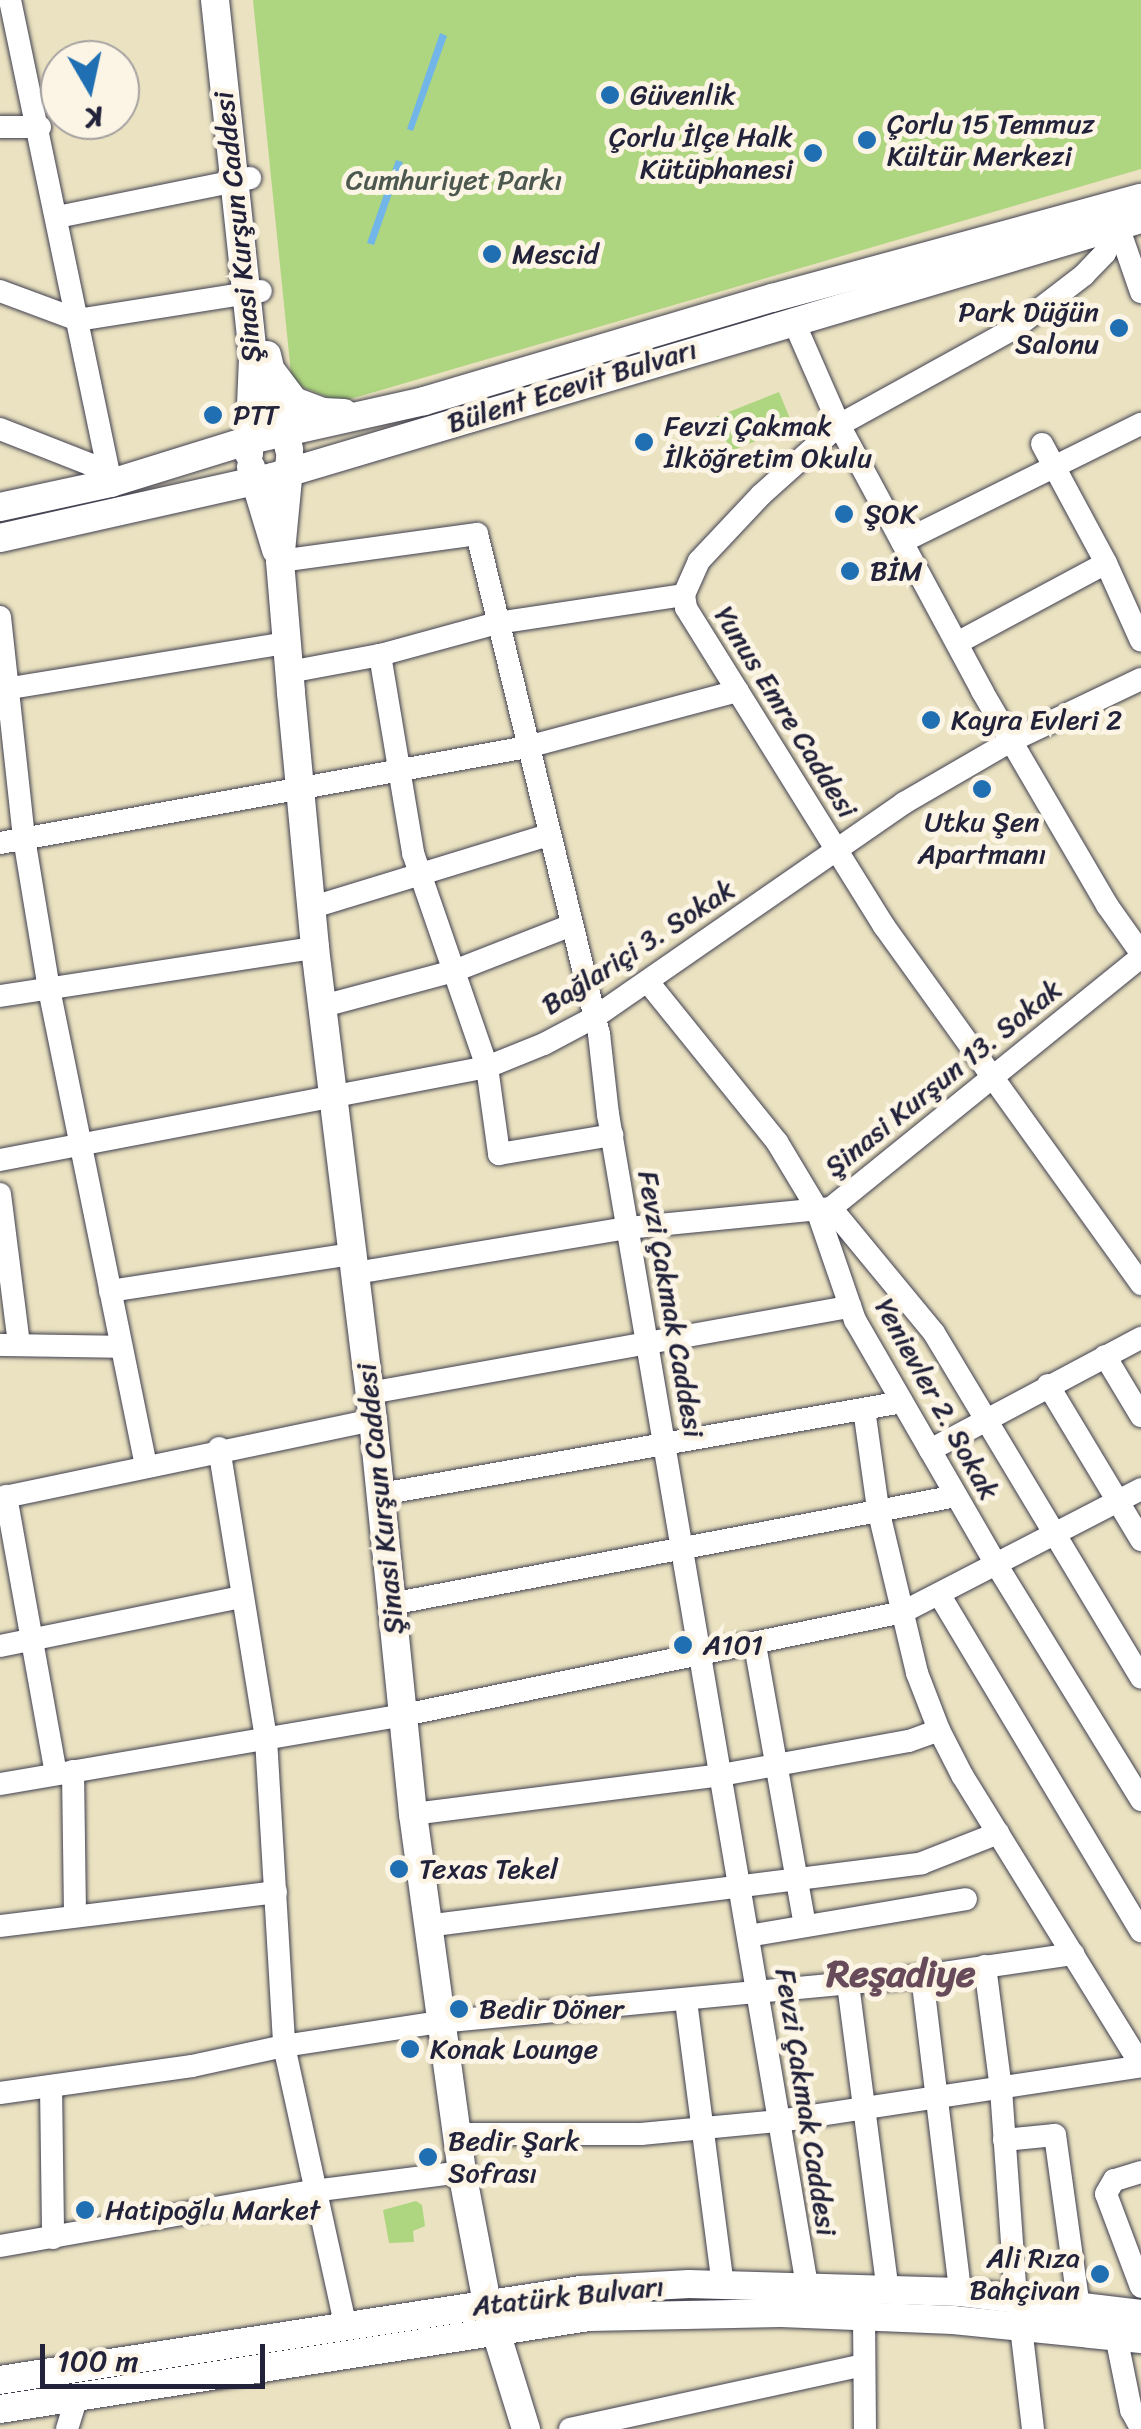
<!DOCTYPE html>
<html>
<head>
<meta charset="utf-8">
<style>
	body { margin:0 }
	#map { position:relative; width:1141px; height:2429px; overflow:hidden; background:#eae2c0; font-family:Sriracha,sans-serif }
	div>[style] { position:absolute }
	.green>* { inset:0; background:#aed57f }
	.water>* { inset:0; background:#72b5e8 }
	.roads { filter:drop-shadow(0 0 2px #403f4f) drop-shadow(0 0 2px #403f4f) }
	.minor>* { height:22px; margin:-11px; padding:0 11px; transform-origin:11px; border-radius:11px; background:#fff }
	.major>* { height:28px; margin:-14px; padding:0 14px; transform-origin:14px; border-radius:14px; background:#fff }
	.dots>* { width:28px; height:28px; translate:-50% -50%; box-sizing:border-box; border:5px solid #fcf5e5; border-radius:50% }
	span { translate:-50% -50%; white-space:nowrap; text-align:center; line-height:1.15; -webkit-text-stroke:10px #fcf5e5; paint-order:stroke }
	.poi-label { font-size:28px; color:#22223b }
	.left { translate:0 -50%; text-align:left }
	.right { translate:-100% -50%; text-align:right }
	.park-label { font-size:28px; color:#4c584f }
	.street-label { font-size:28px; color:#22223b }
	.district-label { font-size:38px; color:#674b5a; font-weight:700 }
	.north { position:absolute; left:40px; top:40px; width:100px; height:100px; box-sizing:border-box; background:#fcf5e5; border:2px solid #a5a1a1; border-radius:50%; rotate:171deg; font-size:28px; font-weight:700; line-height:40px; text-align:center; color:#22223b }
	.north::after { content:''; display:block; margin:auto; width:35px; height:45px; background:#1f6fb2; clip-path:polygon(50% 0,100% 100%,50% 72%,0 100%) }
	.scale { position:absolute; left:40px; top:2344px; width:225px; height:45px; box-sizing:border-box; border:5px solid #22223b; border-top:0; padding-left:12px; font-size:30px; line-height:35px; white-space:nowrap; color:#22223b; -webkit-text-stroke:8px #fcf5e5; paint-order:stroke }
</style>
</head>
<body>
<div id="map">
	<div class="green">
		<div style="clip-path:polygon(253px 0,1141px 0,1141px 169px,340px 402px,292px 383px)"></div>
		<div style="clip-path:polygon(779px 392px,793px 426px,731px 451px,716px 417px)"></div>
		<div style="clip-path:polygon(416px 2201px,422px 2205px,425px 2226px,413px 2231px,414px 2242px,389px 2243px,383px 2210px)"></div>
	</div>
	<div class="water">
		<div style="clip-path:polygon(440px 33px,447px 36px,413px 131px,407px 129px)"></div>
		<div style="clip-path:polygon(396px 160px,403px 162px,374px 245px,367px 243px)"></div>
	</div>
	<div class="roads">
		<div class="minor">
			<div style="left:10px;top:0;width:493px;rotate:78.2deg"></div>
			<div style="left:0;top:127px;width:40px"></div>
			<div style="left:57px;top:217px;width:197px;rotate:-11.4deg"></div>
			<div style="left:1118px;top:226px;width:30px;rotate:116deg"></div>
			<div style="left:1105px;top:253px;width:30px;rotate:134deg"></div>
			<div style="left:1084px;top:275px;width:87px;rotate:142.5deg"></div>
			<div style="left:1015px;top:328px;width:201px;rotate:151.1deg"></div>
			<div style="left:839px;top:425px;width:105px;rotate:138.1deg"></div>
			<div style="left:761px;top:495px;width:91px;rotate:133.2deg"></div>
			<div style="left:699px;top:561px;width:37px;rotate:114deg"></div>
			<div style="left:684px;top:595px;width:13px;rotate:81deg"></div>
			<div style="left:686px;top:608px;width:375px;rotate:58.1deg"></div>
			<div style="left:884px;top:926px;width:441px;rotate:54.3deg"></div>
			<div style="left:1118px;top:226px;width:70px;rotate:70.8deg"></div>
			<div style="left:0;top:291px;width:83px;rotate:20.4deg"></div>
			<div style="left:78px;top:320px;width:185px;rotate:-9deg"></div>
			<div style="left:793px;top:320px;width:115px;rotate:66.3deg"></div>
			<div style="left:839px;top:425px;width:302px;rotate:61.7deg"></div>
			<div style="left:982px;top:691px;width:248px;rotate:59.7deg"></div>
			<div style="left:1107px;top:905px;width:59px;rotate:54.7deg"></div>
			<div style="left:0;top:429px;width:104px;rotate:21.4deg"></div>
			<div style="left:97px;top:467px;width:21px;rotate:49deg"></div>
			<div style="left:1042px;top:444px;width:135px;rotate:61.7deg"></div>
			<div style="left:1106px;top:563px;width:85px;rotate:65.8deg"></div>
			<div style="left:902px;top:542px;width:267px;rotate:-26.3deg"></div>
			<div style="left:280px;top:561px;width:199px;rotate:-7.8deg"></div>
			<div style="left:477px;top:534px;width:515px;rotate:76.29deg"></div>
			<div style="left:599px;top:1034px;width:81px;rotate:83.6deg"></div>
			<div style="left:608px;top:1114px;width:1189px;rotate:80.36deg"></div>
			<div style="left:0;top:617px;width:222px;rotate:83.8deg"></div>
			<div style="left:24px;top:838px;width:153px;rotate:80.6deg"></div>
			<div style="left:49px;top:989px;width:487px;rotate:78.5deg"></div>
			<div style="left:957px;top:643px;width:169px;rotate:-28.2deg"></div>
			<div style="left:380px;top:655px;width:201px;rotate:80.5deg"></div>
			<div style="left:413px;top:853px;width:226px;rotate:70.9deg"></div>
			<div style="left:487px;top:1067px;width:88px;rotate:82.1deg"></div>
			<div style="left:499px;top:1154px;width:115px;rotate:-9.5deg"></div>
			<div style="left:289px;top:672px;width:93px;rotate:-10.6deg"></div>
			<div style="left:380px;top:655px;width:121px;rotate:-15.3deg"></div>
			<div style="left:497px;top:623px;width:189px;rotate:-8.5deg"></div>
			<div style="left:11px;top:688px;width:280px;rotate:-9.3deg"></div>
			<div style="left:0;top:843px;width:536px;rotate:-10.32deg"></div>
			<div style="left:527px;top:747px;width:218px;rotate:-14.9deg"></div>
			<div style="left:313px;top:907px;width:247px;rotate:-17deg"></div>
			<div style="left:648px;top:982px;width:206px;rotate:51.1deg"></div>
			<div style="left:777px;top:1142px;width:76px;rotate:59deg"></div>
			<div style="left:816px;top:1207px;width:120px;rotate:71deg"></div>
			<div style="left:855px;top:1320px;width:282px;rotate:60deg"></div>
			<div style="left:996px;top:1564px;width:277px;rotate:58.4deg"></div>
			<div style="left:0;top:996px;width:319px;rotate:-8.7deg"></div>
			<div style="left:323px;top:1006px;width:136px;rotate:-15deg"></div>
			<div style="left:454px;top:971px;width:127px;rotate:-21.3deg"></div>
			<div style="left:0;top:1160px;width:496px;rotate:-10.8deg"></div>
			<div style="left:487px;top:1067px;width:61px;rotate:-22deg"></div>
			<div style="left:544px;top:1044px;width:58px;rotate:-27.9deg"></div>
			<div style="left:595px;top:1017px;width:376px;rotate:-34.7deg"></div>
			<div style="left:904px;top:803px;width:124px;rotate:-30.1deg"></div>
			<div style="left:1011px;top:741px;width:144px;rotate:-25.5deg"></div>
			<div style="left:0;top:1194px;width:152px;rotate:82.8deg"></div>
			<div style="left:831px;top:1208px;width:162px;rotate:50.5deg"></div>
			<div style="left:934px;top:1333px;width:402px;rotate:59deg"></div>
			<div style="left:355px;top:1273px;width:276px;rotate:-9.4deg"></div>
			<div style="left:627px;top:1228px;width:205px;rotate:-5.6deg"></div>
			<div style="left:831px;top:1208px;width:399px;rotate:-39deg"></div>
			<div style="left:110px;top:1291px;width:246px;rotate:-8.7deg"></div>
			<div style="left:0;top:1345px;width:121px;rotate:0.9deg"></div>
			<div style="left:1105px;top:1356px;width:70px;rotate:59deg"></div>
			<div style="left:1048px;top:1385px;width:181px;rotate:59deg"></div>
			<div style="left:370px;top:1393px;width:488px;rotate:-10.2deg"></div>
			<div style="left:864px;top:1409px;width:101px;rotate:82deg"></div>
			<div style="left:878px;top:1509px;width:169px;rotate:76.6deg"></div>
			<div style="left:917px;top:1673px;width:61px;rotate:68.9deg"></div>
			<div style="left:939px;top:1730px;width:51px;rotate:62.9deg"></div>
			<div style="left:962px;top:1775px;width:341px;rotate:58.3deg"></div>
			<div style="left:219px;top:1448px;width:295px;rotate:80.8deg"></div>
			<div style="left:266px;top:1739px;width:308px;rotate:86.6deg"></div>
			<div style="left:284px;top:2046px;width:284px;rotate:77.6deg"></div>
			<div style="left:930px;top:1450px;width:239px;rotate:-28deg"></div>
			<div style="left:381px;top:1494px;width:529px;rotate:-10.01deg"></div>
			<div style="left:6px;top:1496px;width:282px;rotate:79.8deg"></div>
			<div style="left:0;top:1498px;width:381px;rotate:-11.8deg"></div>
			<div style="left:939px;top:1594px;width:393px;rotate:59.1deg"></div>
			<div style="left:391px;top:1604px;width:575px;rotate:-10.82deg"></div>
			<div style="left:755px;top:1645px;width:285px;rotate:79.9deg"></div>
			<div style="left:0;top:1646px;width:245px;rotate:-11.5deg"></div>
			<div style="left:73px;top:1771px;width:145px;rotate:89.2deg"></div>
			<div style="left:0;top:1784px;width:410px;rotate:-9.7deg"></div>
			<div style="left:404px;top:1715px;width:510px;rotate:-11.66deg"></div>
			<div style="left:903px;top:1612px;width:268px;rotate:-27.3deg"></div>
			<div style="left:413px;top:1814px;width:310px;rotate:-7.2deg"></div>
			<div style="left:721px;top:1775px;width:191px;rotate:-10.3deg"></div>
			<div style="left:909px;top:1741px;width:32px;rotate:-20deg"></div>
			<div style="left:0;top:1926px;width:278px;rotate:-7deg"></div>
			<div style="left:426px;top:1926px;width:500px;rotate:-7.2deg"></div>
			<div style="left:922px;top:1863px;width:82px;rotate:-21.5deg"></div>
			<div style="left:748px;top:1936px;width:221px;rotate:-9.6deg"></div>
			<div style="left:985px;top:1966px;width:124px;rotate:82.6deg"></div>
			<div style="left:1001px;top:2089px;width:211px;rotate:85.9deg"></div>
			<div style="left:922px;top:1976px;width:318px;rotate:83.1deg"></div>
			<div style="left:848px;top:1984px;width:309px;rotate:82.6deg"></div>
			<div style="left:686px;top:2001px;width:286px;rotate:82.6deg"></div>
			<div style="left:51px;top:2086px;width:152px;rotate:89.2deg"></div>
			<div style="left:0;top:2093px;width:194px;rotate:-8deg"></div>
			<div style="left:192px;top:2066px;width:94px;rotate:-12.3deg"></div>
			<div style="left:284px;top:2046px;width:157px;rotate:-8.8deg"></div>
			<div style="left:439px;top:2022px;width:485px;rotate:-5.4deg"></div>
			<div style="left:922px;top:1976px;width:153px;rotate:-8.3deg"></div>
			<div style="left:458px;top:2134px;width:183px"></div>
			<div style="left:641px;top:2134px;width:139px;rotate:-5.4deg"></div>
			<div style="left:779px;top:2121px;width:366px;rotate:-8.6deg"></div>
			<div style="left:1004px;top:2140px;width:51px;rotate:-5.6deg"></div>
			<div style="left:1055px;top:2135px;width:176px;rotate:82.1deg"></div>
			<div style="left:1141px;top:2172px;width:28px;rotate:163deg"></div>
			<div style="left:1114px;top:2180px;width:16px;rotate:120deg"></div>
			<div style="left:1106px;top:2194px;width:99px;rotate:69.4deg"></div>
			<div style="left:0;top:2246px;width:318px;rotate:-10deg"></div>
			<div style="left:313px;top:2191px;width:150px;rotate:-7.3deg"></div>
			<div style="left:864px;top:2316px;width:113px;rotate:89.5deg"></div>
			<div style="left:1021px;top:2327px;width:103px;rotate:83.3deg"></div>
			<div style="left:1116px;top:2336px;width:76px;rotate:78.5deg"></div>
			<div style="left:1131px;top:2410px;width:21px;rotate:61deg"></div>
			<div style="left:67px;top:2429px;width:34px;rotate:-73deg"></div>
			<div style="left:570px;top:2429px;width:300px;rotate:-12.3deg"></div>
		</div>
		<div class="major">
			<div style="left:215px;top:0;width:360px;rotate:83.9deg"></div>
			<div style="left:253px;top:358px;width:96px;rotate:92.4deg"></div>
			<div style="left:267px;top:355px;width:97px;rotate:76.8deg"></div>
			<div style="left:273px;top:373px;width:35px;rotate:53deg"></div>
			<div style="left:294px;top:401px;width:31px;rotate:21deg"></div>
			<div style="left:323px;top:412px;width:21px;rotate:3deg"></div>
			<div style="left:290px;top:458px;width:103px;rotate:95.5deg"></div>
			<div style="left:280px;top:561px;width:132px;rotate:85.2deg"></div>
			<div style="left:291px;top:693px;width:256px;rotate:84.6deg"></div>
			<div style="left:315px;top:948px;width:476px;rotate:83deg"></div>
			<div style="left:373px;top:1420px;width:396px;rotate:84.2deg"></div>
			<div style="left:413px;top:1814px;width:361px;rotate:82.2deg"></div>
			<div style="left:462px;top:2172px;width:133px;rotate:79.2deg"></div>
			<div style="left:487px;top:2303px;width:132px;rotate:72.8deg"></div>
			<div style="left:251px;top:467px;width:87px;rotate:73.2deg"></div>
			<div style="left:0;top:507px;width:114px;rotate:-12.2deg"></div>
			<div style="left:111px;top:483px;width:145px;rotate:-17.2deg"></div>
			<div style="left:250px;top:440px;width:178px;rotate:-12.6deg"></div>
			<div style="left:424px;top:401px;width:363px;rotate:-16.5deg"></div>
			<div style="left:772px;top:298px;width:382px;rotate:-15.2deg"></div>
			<div style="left:0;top:538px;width:280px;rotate:-12.6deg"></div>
			<div style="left:273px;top:477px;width:906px;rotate:-16.55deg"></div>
			<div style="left:0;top:2380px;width:588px;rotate:-8.81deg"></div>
			<div style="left:581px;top:2290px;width:108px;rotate:-3.2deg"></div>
			<div style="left:689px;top:2284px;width:271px;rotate:1.7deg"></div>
			<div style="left:960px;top:2292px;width:182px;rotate:6.9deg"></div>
			<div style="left:0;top:2409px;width:596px;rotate:-8.88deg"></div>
			<div style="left:589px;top:2317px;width:192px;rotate:-1.2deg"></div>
			<div style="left:781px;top:2313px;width:172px;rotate:2.3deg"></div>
			<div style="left:953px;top:2320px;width:189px;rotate:5.8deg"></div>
		</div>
	</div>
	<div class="dots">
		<div style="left:610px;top:95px;background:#1f6fb2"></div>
		<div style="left:867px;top:140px;background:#1f6fb2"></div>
		<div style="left:813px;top:153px;background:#1f6fb2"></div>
		<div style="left:492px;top:254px;background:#1f6fb2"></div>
		<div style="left:1119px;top:328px;background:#1f6fb2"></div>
		<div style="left:213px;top:415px;background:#1f6fb2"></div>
		<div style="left:644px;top:442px;background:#1f6fb2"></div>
		<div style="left:844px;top:514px;background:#1f6fb2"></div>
		<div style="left:850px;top:571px;background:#1f6fb2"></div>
		<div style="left:931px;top:720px;background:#1f6fb2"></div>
		<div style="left:982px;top:789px;background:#1f6fb2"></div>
		<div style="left:683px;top:1645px;background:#1f6fb2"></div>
		<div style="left:399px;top:1869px;background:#1f6fb2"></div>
		<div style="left:459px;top:2009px;background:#1f6fb2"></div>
		<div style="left:410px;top:2049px;background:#1f6fb2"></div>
		<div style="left:428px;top:2157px;background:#1f6fb2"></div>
		<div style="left:85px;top:2210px;background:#1f6fb2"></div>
		<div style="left:1100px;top:2274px;background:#1f6fb2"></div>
	</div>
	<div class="poi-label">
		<span class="left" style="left:630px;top:95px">Güvenlik</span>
		<span class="left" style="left:887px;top:140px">Çorlu 15 Temmuz<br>Kültür Merkezi</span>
		<span class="right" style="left:793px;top:153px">Çorlu İlçe Halk<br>Kütüphanesi</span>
		<span class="left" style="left:512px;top:254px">Mescid</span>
		<span class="right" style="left:1099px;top:328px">Park Düğün<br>Salonu</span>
		<span class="left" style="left:233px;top:415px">PTT</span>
		<span class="left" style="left:664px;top:442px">Fevzi Çakmak<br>İlköğretim Okulu</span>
		<span class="left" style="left:864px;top:514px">ŞOK</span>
		<span class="left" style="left:870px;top:571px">BİM</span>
		<span class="left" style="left:951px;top:720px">Kayra Evleri 2</span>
		<span style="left:982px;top:838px">Utku Şen<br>Apartmanı</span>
		<span class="left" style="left:703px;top:1645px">A101</span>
		<span class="left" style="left:419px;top:1869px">Texas Tekel</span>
		<span class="left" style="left:479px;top:2009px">Bedir Döner</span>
		<span class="left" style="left:430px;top:2049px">Konak Lounge</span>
		<span class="left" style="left:448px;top:2157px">Bedir Şark<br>Sofrası</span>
		<span class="left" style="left:105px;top:2210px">Hatipoğlu Market</span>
		<span class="right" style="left:1080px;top:2274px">Ali Rıza<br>Bahçivan</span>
	</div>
	<div class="park-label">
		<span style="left:454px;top:180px">Cumhuriyet Parkı</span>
	</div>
	<div class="street-label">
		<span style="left:238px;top:227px;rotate:-96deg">Şinasi Kurşun Caddesi</span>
		<span style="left:572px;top:386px;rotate:-17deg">Bülent Ecevit Bulvarı</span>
		<span style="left:786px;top:712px;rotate:58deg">Yunus Emre Caddesi</span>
		<span style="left:638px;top:947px;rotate:-33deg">Bağlariçi 3. Sokak</span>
		<span style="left:943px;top:1078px;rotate:-39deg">Şinasi Kurşun 13. Sokak</span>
		<span style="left:671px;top:1304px;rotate:80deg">Fevzi Çakmak Caddesi</span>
		<span style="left:937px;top:1399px;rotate:61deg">Yenievler 2. Sokak</span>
		<span style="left:380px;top:1499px;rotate:-96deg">Şinasi Kurşun Caddesi</span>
		<span style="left:806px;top:2102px;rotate:81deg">Fevzi Çakmak Caddesi</span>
		<span style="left:568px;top:2296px;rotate:-6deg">Atatürk Bulvarı</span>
	</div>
	<div class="district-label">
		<span style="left:901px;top:1974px">Reşadiye</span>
	</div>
	<div class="north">K</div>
	<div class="scale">100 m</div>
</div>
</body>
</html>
